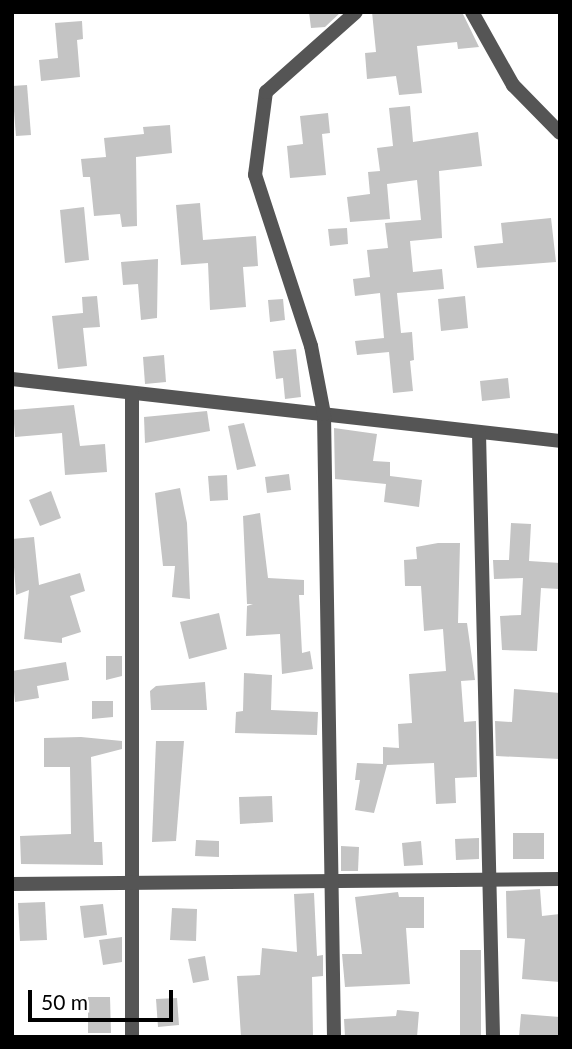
<!DOCTYPE html>
<html>
<head>
<meta charset="utf-8">
<style>
	body { margin:0 }
	#map { position:relative; width:572px; height:1049px; overflow:hidden; background:#fff; font-family:Lato,sans-serif }
	div>[style] { position:absolute }
	.building>* { inset:0; background:#c4c4c4 }
	.street>* { height:14px; margin:-7px; padding:0 7px; transform-origin:7px; border-radius:7px; background:#555 }
	span { translate:-50% -50%; white-space:nowrap; text-align:center; line-height:1.15; -webkit-text-stroke:7px #fff; paint-order:stroke }
	.frame { position:absolute; inset:0; border:14px solid #000; pointer-events:none }
	.scale { position:absolute; left:28px; top:990px; width:145px; height:32px; box-sizing:border-box; border:4px solid #000; border-top:0; padding-left:9px; font-size:21px; line-height:24px; white-space:nowrap; color:#000; -webkit-text-stroke:5px #fff; paint-order:stroke }
</style>
</head>
<body>
<div id="map">
	<div class="building">
		<div style="clip-path:polygon(309px 12px,341px 12px,325px 27px,311px 28px)"></div>
		<div style="clip-path:polygon(372px 12px,462px 12px,479px 47px,458px 49px,457px 42px,417px 46px,422px 93px,399px 95px,396px 76px,367px 79px,365px 53px,376px 52px)"></div>
		<div style="clip-path:polygon(82px 21px,83px 39px,77px 40px,80px 77px,41px 81px,39px 60px,58px 58px,55px 23px)"></div>
		<div style="clip-path:polygon(27px 85px,31px 135px,16px 136px,12px 86px)"></div>
		<div style="clip-path:polygon(410px 106px,413px 142px,478px 132px,482px 166px,439px 171px,442px 238px,410px 241px,413px 272px,442px 269px,444px 289px,397px 293px,401px 333px,412px 332px,414px 360px,410px 361px,413px 391px,393px 393px,389px 352px,357px 355px,355px 341px,384px 338px,380px 293px,355px 296px,353px 279px,370px 277px,367px 250px,388px 248px,385px 223px,421px 220px,417px 180px,387px 184px,390px 219px,350px 222px,347px 197px,370px 194px,368px 172px,380px 171px,377px 148px,393px 146px,389px 108px)"></div>
		<div style="clip-path:polygon(328px 113px,330px 133px,322px 134px,326px 175px,290px 178px,287px 146px,303px 144px,300px 116px)"></div>
		<div style="clip-path:polygon(170px 125px,172px 153px,136px 157px,137px 226px,122px 227px,120px 214px,94px 216px,90px 177px,83px 177px,81px 159px,106px 157px,104px 138px,144px 134px,143px 127px)"></div>
		<div style="clip-path:polygon(200px 203px,203px 240px,256px 236px,258px 266px,243px 267px,246px 307px,210px 310px,208px 263px,181px 265px,176px 205px)"></div>
		<div style="clip-path:polygon(84px 207px,89px 260px,65px 263px,60px 210px)"></div>
		<div style="clip-path:polygon(551px 218px,556px 262px,477px 268px,474px 246px,503px 243px,501px 223px)"></div>
		<div style="clip-path:polygon(347px 228px,348px 244px,330px 246px,328px 229px)"></div>
		<div style="clip-path:polygon(158px 259px,157px 318px,141px 320px,138px 284px,123px 285px,121px 262px)"></div>
		<div style="clip-path:polygon(97px 296px,100px 327px,83px 328px,87px 366px,58px 369px,52px 316px,83px 313px,82px 297px)"></div>
		<div style="clip-path:polygon(465px 296px,468px 328px,441px 331px,438px 299px)"></div>
		<div style="clip-path:polygon(283px 299px,285px 320px,270px 322px,268px 300px)"></div>
		<div style="clip-path:polygon(296px 349px,301px 397px,285px 399px,283px 378px,276px 379px,273px 351px)"></div>
		<div style="clip-path:polygon(164px 355px,166px 382px,145px 384px,143px 357px)"></div>
		<div style="clip-path:polygon(508px 378px,510px 398px,482px 401px,480px 381px)"></div>
		<div style="clip-path:polygon(74px 405px,80px 446px,105px 444px,107px 472px,65px 475px,62px 433px,15px 437px,13px 410px)"></div>
		<div style="clip-path:polygon(207px 411px,210px 431px,145px 443px,144px 417px)"></div>
		<div style="clip-path:polygon(244px 423px,256px 466px,237px 470px,228px 426px)"></div>
		<div style="clip-path:polygon(334px 428px,377px 434px,373px 461px,390px 462px,390px 476px,422px 480px,419px 507px,384px 502px,386px 484px,335px 479px)"></div>
		<div style="clip-path:polygon(289px 474px,291px 490px,267px 493px,265px 477px)"></div>
		<div style="clip-path:polygon(227px 475px,228px 500px,210px 501px,208px 476px)"></div>
		<div style="clip-path:polygon(180px 488px,187px 523px,190px 599px,172px 597px,175px 566px,163px 566px,155px 493px)"></div>
		<div style="clip-path:polygon(51px 491px,61px 518px,40px 526px,29px 500px)"></div>
		<div style="clip-path:polygon(260px 513px,268px 578px,304px 580px,304px 595px,299px 595px,302px 653px,310px 651px,313px 669px,282px 674px,280px 634px,246px 636px,247px 606px,253px 604px,247px 604px,243px 516px)"></div>
		<div style="clip-path:polygon(511px 523px,531px 524px,529px 561px,560px 563px,560px 589px,541px 588px,537px 651px,502px 650px,500px 616px,521px 615px,523px 578px,494px 579px,493px 560px,509px 560px)"></div>
		<div style="clip-path:polygon(34px 537px,39px 585px,80px 573px,85px 591px,70px 596px,81px 632px,62px 638px,62px 643px,24px 639px,29px 590px,16px 595px,12px 539px)"></div>
		<div style="clip-path:polygon(438px 543px,460px 543px,458px 623px,467px 623px,475px 680px,461px 681px,464px 722px,476px 721px,477px 777px,455px 778px,456px 803px,436px 804px,434px 763px,387px 765px,374px 813px,355px 810px,360px 780px,355px 780px,357px 763px,383px 764px,383px 747px,399px 748px,398px 724px,412px 723px,409px 674px,446px 671px,443px 629px,424px 631px,421px 586px,405px 586px,404px 560px,417px 559px,416px 547px)"></div>
		<div style="clip-path:polygon(219px 613px,227px 649px,189px 659px,180px 622px)"></div>
		<div style="clip-path:polygon(106px 656px,122px 656px,122px 676px,106px 680px)"></div>
		<div style="clip-path:polygon(66px 662px,69px 680px,37px 686px,39px 698px,15px 702px,12px 671px)"></div>
		<div style="clip-path:polygon(244px 673px,272px 675px,271px 710px,318px 712px,317px 735px,235px 733px,236px 712px,243px 711px)"></div>
		<div style="clip-path:polygon(205px 682px,207px 710px,151px 710px,150px 691px,156px 686px)"></div>
		<div style="clip-path:polygon(514px 689px,560px 693px,560px 759px,496px 756px,495px 721px,512px 722px)"></div>
		<div style="clip-path:polygon(92px 701px,113px 701px,113px 717px,92px 719px)"></div>
		<div style="clip-path:polygon(81px 737px,122px 741px,122px 749px,91px 757px,94px 842px,102px 842px,103px 865px,21px 864px,20px 836px,71px 834px,70px 767px,44px 767px,44px 738px)"></div>
		<div style="clip-path:polygon(156px 741px,184px 741px,176px 841px,152px 842px)"></div>
		<div style="clip-path:polygon(272px 796px,273px 822px,240px 824px,239px 797px)"></div>
		<div style="clip-path:polygon(513px 833px,544px 833px,544px 859px,513px 859px)"></div>
		<div style="clip-path:polygon(479px 838px,479px 859px,456px 860px,455px 839px)"></div>
		<div style="clip-path:polygon(196px 840px,219px 841px,219px 857px,195px 856px)"></div>
		<div style="clip-path:polygon(421px 841px,423px 865px,404px 866px,402px 843px)"></div>
		<div style="clip-path:polygon(341px 846px,359px 847px,358px 871px,341px 871px)"></div>
		<div style="clip-path:polygon(540px 889px,542px 916px,560px 914px,560px 982px,522px 979px,525px 939px,507px 938px,506px 891px)"></div>
		<div style="clip-path:polygon(398px 892px,399px 897px,424px 897px,424px 928px,406px 928px,410px 984px,345px 987px,342px 954px,362px 954px,355px 897px)"></div>
		<div style="clip-path:polygon(314px 893px,317px 956px,323px 955px,323px 976px,312px 977px,313px 1037px,241px 1037px,237px 976px,260px 975px,262px 948px,297px 952px,294px 894px)"></div>
		<div style="clip-path:polygon(45px 902px,47px 940px,20px 941px,18px 903px)"></div>
		<div style="clip-path:polygon(103px 904px,107px 935px,84px 938px,80px 906px)"></div>
		<div style="clip-path:polygon(172px 908px,197px 909px,196px 941px,170px 940px)"></div>
		<div style="clip-path:polygon(122px 937px,122px 962px,103px 965px,99px 940px)"></div>
		<div style="clip-path:polygon(460px 950px,481px 950px,481px 1037px,460px 1037px)"></div>
		<div style="clip-path:polygon(205px 956px,209px 980px,193px 983px,188px 959px)"></div>
		<div style="clip-path:polygon(88px 997px,110px 997px,111px 1033px,88px 1033px)"></div>
		<div style="clip-path:polygon(177px 998px,179px 1025px,158px 1027px,156px 999px)"></div>
		<div style="clip-path:polygon(397px 1010px,419px 1012px,417px 1037px,345px 1037px,344px 1019px,396px 1016px)"></div>
		<div style="clip-path:polygon(521px 1014px,560px 1017px,560px 1037px,519px 1037px)"></div>
	</div>
	<div class="street">
		<div style="left:472px;top:12px;width:84px;rotate:60.7deg"></div>
		<div style="left:513px;top:85px;width:67px;rotate:45.6deg"></div>
		<div style="left:12px;top:379px;width:551px;rotate:6.45deg"></div>
		<div style="left:132px;top:394px;width:643px;rotate:90deg"></div>
		<div style="left:479px;top:433px;width:604px;rotate:88.67deg"></div>
		<div style="left:12px;top:884px;width:548px;rotate:-0.52deg"></div>
		<div style="left:334px;top:1037px;width:623px;rotate:-90.92deg"></div>
		<div style="left:324px;top:414px;width:69px;rotate:-100.8deg"></div>
		<div style="left:311px;top:346px;width:180px;rotate:-108.1deg"></div>
		<div style="left:255px;top:175px;width:84px;rotate:-82.5deg"></div>
		<div style="left:266px;top:92px;width:120px;rotate:-41.6deg"></div>
	</div>
	<div class="frame"></div>
	<div class="scale">50 m</div>
</div>
</body>
</html>
